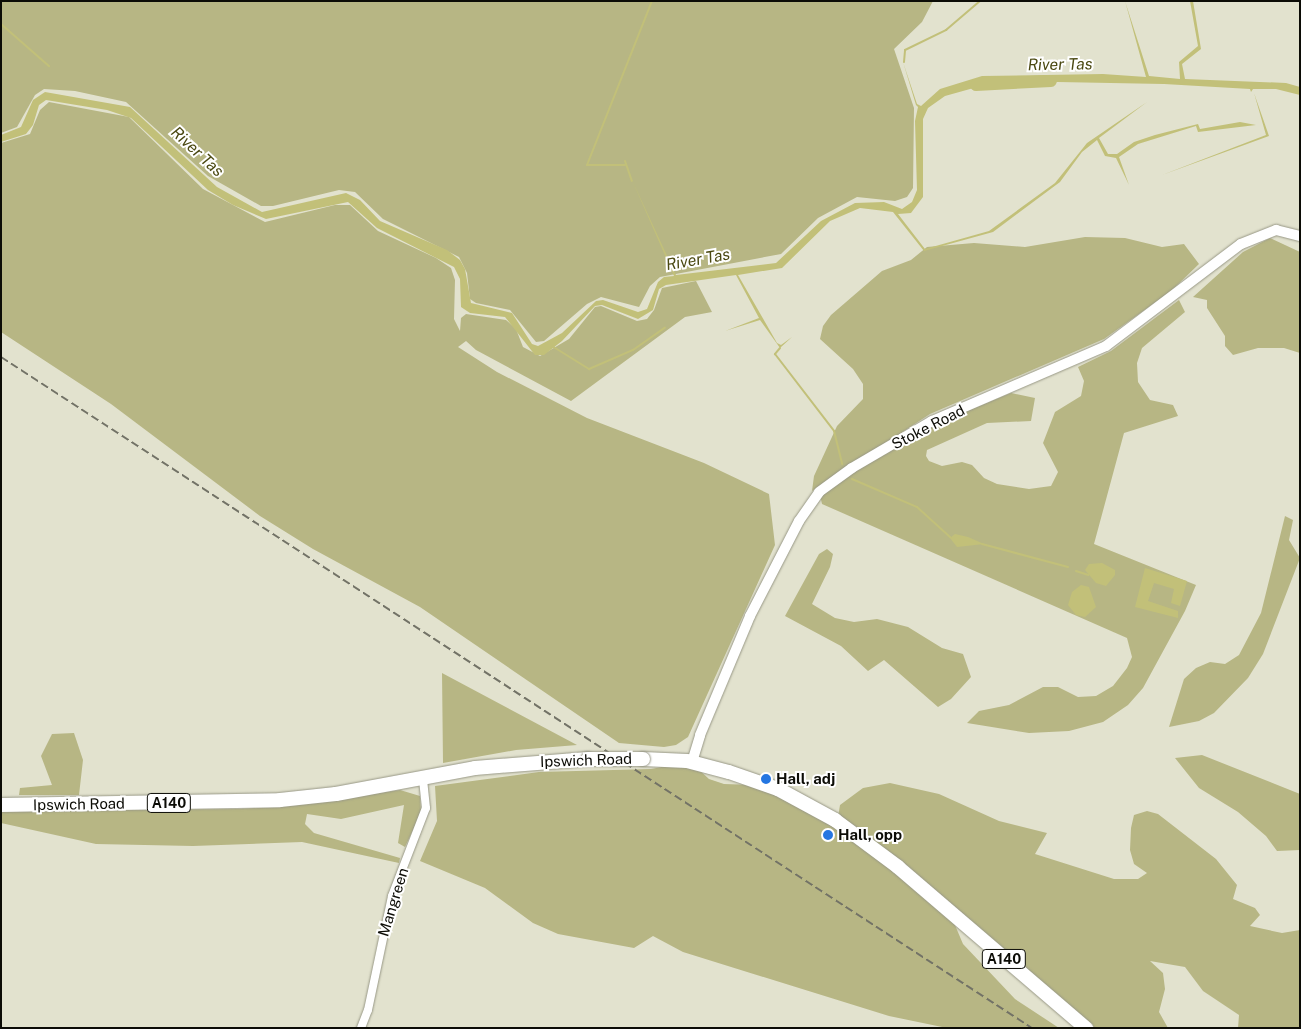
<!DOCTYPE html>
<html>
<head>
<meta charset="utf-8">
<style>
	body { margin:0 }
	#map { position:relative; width:1301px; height:1029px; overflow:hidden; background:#e2e2ce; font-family:"Public Sans",sans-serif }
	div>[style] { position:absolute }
	.green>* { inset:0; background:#b7b684 }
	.water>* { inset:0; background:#c2c079 }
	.stream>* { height:2px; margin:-1px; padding:0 1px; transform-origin:1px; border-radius:1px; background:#c2c079 }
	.river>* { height:12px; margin:-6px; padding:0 6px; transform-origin:6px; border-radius:6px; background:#c2c079 }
	.roads { filter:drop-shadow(0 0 1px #989886) drop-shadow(0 0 1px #989886) }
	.minor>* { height:8px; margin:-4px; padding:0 4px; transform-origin:4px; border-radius:4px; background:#fff }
	.tertiary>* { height:10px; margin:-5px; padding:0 5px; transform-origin:5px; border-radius:5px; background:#fff }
	.trunk>* { height:14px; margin:-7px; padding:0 7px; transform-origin:7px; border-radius:7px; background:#fff }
	.rail>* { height:2px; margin-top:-1px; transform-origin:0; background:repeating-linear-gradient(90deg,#727266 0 8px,transparent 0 12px) }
	.bridges { filter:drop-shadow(0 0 1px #989886) drop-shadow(0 0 1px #989886) }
	.trunk-bridge>* { height:14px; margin:-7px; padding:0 7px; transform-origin:7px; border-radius:7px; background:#fff }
	.dots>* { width:14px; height:14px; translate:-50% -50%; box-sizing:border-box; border:2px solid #fff; border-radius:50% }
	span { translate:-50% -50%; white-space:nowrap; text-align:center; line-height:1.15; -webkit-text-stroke:4px #fff; paint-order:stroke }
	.shield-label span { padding:1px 4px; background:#fff; border:1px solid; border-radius:4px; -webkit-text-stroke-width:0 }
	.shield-label { font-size:14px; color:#0c0c06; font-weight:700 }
	.street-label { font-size:15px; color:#0c0c06 }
	.poi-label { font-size:15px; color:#0c0c06; font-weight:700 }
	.left { translate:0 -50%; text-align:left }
	.water-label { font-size:16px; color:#4a4811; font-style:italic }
	.frame { position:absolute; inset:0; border:2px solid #0c0c06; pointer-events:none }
</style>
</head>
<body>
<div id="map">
	<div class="green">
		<div style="clip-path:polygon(1px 1px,933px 1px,922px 22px,894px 49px,914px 108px,913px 188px,907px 197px,895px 201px,857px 197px,818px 218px,781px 254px,660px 277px,650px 286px,639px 307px,601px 297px,587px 304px,544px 341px,536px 342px,510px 310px,476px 303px,470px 299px,467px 273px,459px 257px,383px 219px,355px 192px,339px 190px,273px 206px,261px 206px,208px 176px,126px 102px,75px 91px,44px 89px,35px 95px,17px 127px,1px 133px)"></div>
		<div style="clip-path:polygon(49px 102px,129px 117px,203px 189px,265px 222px,335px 205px,350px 205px,378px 231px,436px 258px,451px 268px,455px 280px,454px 319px,460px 331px,461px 318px,466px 314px,506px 320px,516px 329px,523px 347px,540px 356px,569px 339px,595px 307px,601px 306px,637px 321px,647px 319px,654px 310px,662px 288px,696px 281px,712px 312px,685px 317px,571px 401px,476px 350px,466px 341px,458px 347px,497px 372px,587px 418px,704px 463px,769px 494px,775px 545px,688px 737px,676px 745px,664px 747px,619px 743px,420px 607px,313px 549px,260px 516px,111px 404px,1px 332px,1px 143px,30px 134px,40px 110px)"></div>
		<div style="clip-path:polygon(1085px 237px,1125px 238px,1162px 247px,1184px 244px,1199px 264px,1171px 291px,1104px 339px,930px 414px,812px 491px,814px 476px,837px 426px,863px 399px,863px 384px,853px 369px,820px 339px,823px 326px,831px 315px,882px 271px,911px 260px,927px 247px,974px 243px,1025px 247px)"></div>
		<div style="clip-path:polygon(1270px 238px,1300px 252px,1300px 353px,1284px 348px,1258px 348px,1233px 355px,1225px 346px,1225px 336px,1207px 308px,1207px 300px,1193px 297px,1243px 252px)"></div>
		<div style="clip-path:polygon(1179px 300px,1185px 312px,1142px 348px,1137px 363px,1138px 382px,1150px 400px,1173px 405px,1178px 416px,1124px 433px,1094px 544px,1196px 585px,1185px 611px,1143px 688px,1128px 705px,1103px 722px,1069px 731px,1029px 733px,967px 723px,979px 711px,1009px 705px,1043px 687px,1058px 687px,1078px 697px,1096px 696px,1113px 686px,1127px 668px,1132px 657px,1127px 638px,822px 504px,820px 495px,853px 471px,936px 424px,1011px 393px,1035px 398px,1031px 421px,987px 423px,927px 450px,926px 456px,929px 461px,942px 466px,962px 462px,972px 465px,984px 478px,997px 484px,1029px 489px,1051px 486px,1058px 472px,1043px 443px,1055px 412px,1081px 396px,1084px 381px,1078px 367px,1111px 351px)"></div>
		<div style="clip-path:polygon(1285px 516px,1293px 520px,1289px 540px,1300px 558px,1263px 654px,1248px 678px,1214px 713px,1199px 721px,1169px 727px,1184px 679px,1196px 668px,1210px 662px,1225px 664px,1239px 655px,1261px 613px)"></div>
		<div style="clip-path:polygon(827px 549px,833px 554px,830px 567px,812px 604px,835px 618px,854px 622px,877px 619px,908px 627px,942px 648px,963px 654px,971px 677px,951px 699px,938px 707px,884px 660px,868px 671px,841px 646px,785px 616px,819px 554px)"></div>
		<div style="clip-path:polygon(442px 673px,577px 745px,516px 750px,443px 763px)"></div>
		<div style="clip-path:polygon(74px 733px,83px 760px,79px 795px,19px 795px,20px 788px,52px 785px,41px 756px,52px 734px)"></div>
		<div style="clip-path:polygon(1202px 755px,1300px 794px,1300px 850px,1277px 851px,1266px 836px,1238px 812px,1199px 788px,1175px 758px)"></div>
		<div style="clip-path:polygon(672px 765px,697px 768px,709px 779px,724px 784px,754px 785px,803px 807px,865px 847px,952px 918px,963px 944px,1015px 999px,1059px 1028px,947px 1028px,889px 1016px,683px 952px,653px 936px,634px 948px,558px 934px,533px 923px,485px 888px,420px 861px,437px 821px,435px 786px,539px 772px,651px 769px)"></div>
		<div style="clip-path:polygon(890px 783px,939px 794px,999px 821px,1047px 833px,1035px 854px,1114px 879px,1138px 879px,1147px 873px,1134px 864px,1130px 850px,1131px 828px,1134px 815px,1147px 811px,1158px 814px,1216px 859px,1237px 885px,1233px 899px,1255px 908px,1260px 915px,1250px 926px,1282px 933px,1300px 930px,1300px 1028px,1238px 1028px,1239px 1015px,1203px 991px,1185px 967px,1150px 961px,1163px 973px,1165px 989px,1159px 1012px,1168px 1028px,1093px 1028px,838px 817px,840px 805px,863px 788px)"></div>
		<div style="clip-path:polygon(400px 790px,420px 796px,421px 813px,405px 847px,398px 843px,404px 805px,341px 819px,307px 814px,305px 824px,314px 833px,400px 858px,399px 863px,302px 842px,193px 846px,96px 844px,1px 823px,1px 811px,239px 809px,291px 806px)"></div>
	</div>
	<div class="water">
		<div style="clip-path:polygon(1125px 1px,1149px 76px,1180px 79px,1179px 62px,1198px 46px,1190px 1px,1193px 1px,1201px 49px,1182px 64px,1185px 79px,1286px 83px,1300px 87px,1300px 95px,1276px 89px,1253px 89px,1251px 92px,1250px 89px,1164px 84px,1058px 82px,988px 84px,945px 96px,928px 108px,923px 119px,923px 197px,911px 213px,898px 214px,925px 249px,989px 231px,1055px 183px,1087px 143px,1147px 102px,1099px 138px,1108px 154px,1117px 154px,1134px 142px,1155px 135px,1198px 124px,1200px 129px,1240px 122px,1256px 125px,1198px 132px,1196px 126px,1138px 144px,1119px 157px,1129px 185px,1116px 158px,1105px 156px,1097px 140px,1082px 152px,1060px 182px,993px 232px,924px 251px,893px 212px,860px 208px,830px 221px,782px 268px,738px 275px,777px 343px,781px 345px,792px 337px,780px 348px,760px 320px,725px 331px,759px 318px,736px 275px,666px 285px,659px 289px,653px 310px,638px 319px,602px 305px,595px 306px,562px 341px,544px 355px,535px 355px,505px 317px,470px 313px,461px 307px,460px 279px,454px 267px,377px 228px,348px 202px,266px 219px,233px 205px,208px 190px,131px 118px,107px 110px,46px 100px,39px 105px,33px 125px,26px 134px,1px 142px,1px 135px,21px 127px,33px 100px,45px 92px,130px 107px,217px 187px,262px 212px,346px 193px,360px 200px,380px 221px,447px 250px,460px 260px,465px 269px,471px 303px,512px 313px,532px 344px,538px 346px,562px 333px,596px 301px,603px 300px,638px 312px,647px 309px,658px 282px,664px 277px,674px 276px,632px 180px,676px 275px,776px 263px,821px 221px,855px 203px,884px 202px,902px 209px,912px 202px,917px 190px,915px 121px,918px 107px,916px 105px,903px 62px,917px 104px,921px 106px,940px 89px,982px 76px,1103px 74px,1146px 77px)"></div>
		<div style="clip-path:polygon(1254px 93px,1269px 136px,1162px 175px,1266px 135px)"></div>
		<div style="clip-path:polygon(955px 534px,968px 537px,984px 544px,957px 547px,950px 538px)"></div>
		<div style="clip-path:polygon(1102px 563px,1115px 570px,1115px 575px,1106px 586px,1096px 583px,1085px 570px,1089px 564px)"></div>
		<div style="clip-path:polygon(1145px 568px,1187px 581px,1180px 606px,1171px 603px,1174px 589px,1154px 583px,1148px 601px,1178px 611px,1178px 618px,1135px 607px)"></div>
		<div style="clip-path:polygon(1081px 585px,1089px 587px,1096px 607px,1085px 617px,1076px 615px,1068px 605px,1072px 592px)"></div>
	</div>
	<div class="stream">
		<div style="left:1px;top:24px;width:64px;rotate:41.2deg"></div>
		<div style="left:904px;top:62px;width:12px;rotate:-85deg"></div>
		<div style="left:905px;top:50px;width:46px;rotate:-26deg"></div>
		<div style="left:946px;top:30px;width:45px;rotate:-40.5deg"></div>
		<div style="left:625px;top:161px;width:21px;rotate:71deg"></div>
		<div style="left:625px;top:165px;width:38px;rotate:180deg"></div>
		<div style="left:587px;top:165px;width:176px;rotate:-68.4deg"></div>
		<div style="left:552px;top:346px;width:44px;rotate:31.9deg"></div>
		<div style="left:589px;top:369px;width:48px;rotate:-23.4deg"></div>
		<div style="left:633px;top:350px;width:39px;rotate:-35deg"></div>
		<div style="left:780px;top:348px;width:8px;rotate:130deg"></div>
		<div style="left:775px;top:354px;width:97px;rotate:52.5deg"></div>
		<div style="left:834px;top:431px;width:34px;rotate:76deg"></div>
		<div style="left:852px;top:479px;width:71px;rotate:23.3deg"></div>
		<div style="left:917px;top:507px;width:45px;rotate:42.3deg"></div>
		<div style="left:982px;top:544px;width:89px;rotate:15deg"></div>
		<div style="left:1076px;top:571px;width:13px;rotate:18deg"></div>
	</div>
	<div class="river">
		<div style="left:976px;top:85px;width:75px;rotate:-3.1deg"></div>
	</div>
	<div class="roads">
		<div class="minor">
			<div style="left:361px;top:1028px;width:19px;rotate:-69deg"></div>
			<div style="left:368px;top:1010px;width:116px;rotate:-78.1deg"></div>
			<div style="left:392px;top:896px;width:94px;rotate:-68.9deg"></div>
			<div style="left:426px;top:808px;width:30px;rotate:-96deg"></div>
		</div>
		<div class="tertiary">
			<div style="left:692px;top:762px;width:28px;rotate:-73deg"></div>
			<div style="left:700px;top:735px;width:129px;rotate:-67.2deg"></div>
			<div style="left:750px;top:616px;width:107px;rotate:-62.7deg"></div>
			<div style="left:799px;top:521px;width:35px;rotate:-55deg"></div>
			<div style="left:819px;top:492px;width:41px;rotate:-36deg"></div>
			<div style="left:852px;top:468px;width:93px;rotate:-30.4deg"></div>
			<div style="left:932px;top:421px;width:189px;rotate:-23.3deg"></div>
			<div style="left:1106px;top:346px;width:169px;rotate:-37.1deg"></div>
			<div style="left:1241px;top:244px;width:38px;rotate:-22deg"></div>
			<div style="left:1276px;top:230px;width:25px;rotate:14deg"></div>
		</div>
		<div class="trunk">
			<div style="left:643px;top:759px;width:44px;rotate:2.6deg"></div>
			<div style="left:687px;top:761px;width:43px;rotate:14.7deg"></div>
			<div style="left:729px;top:772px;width:52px;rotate:19.1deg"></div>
			<div style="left:778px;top:789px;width:65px;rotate:28.5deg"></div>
			<div style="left:835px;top:820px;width:79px;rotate:36.7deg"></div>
			<div style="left:898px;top:867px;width:248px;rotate:40.6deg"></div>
			<div style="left:1px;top:805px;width:279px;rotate:-1deg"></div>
			<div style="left:280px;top:800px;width:56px;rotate:-6.1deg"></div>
			<div style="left:336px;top:794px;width:141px;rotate:-10.6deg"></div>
			<div style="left:475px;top:768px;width:113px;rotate:-4.6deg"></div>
		</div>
	</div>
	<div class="rail">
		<div style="left:1px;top:357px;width:1230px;rotate:33.06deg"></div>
	</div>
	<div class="bridges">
		<div class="trunk-bridge">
			<div style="left:588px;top:759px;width:55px"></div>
		</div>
	</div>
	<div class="dots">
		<div style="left:766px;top:779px;background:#2576e1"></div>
		<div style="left:828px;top:835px;background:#2576e1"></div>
	</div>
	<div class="shield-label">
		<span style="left:169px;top:803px">A140</span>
		<span style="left:1004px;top:959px">A140</span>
	</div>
	<div class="street-label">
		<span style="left:928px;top:427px;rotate:-27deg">Stoke Road</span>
		<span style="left:586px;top:760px;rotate:-2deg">Ipswich Road</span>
		<span style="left:79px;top:804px;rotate:-1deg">Ipswich Road</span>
		<span style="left:393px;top:902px;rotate:-73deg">Mangreen</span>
	</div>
	<div class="poi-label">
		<span class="left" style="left:776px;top:779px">Hall, adj</span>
		<span class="left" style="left:838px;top:835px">Hall, opp</span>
	</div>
	<div class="water-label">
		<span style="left:1060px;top:65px;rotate:-1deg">River Tas</span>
		<span style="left:197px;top:152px;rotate:43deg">River Tas</span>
		<span style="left:698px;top:260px;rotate:-10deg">River Tas</span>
	</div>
	<div class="frame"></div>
</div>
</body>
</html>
